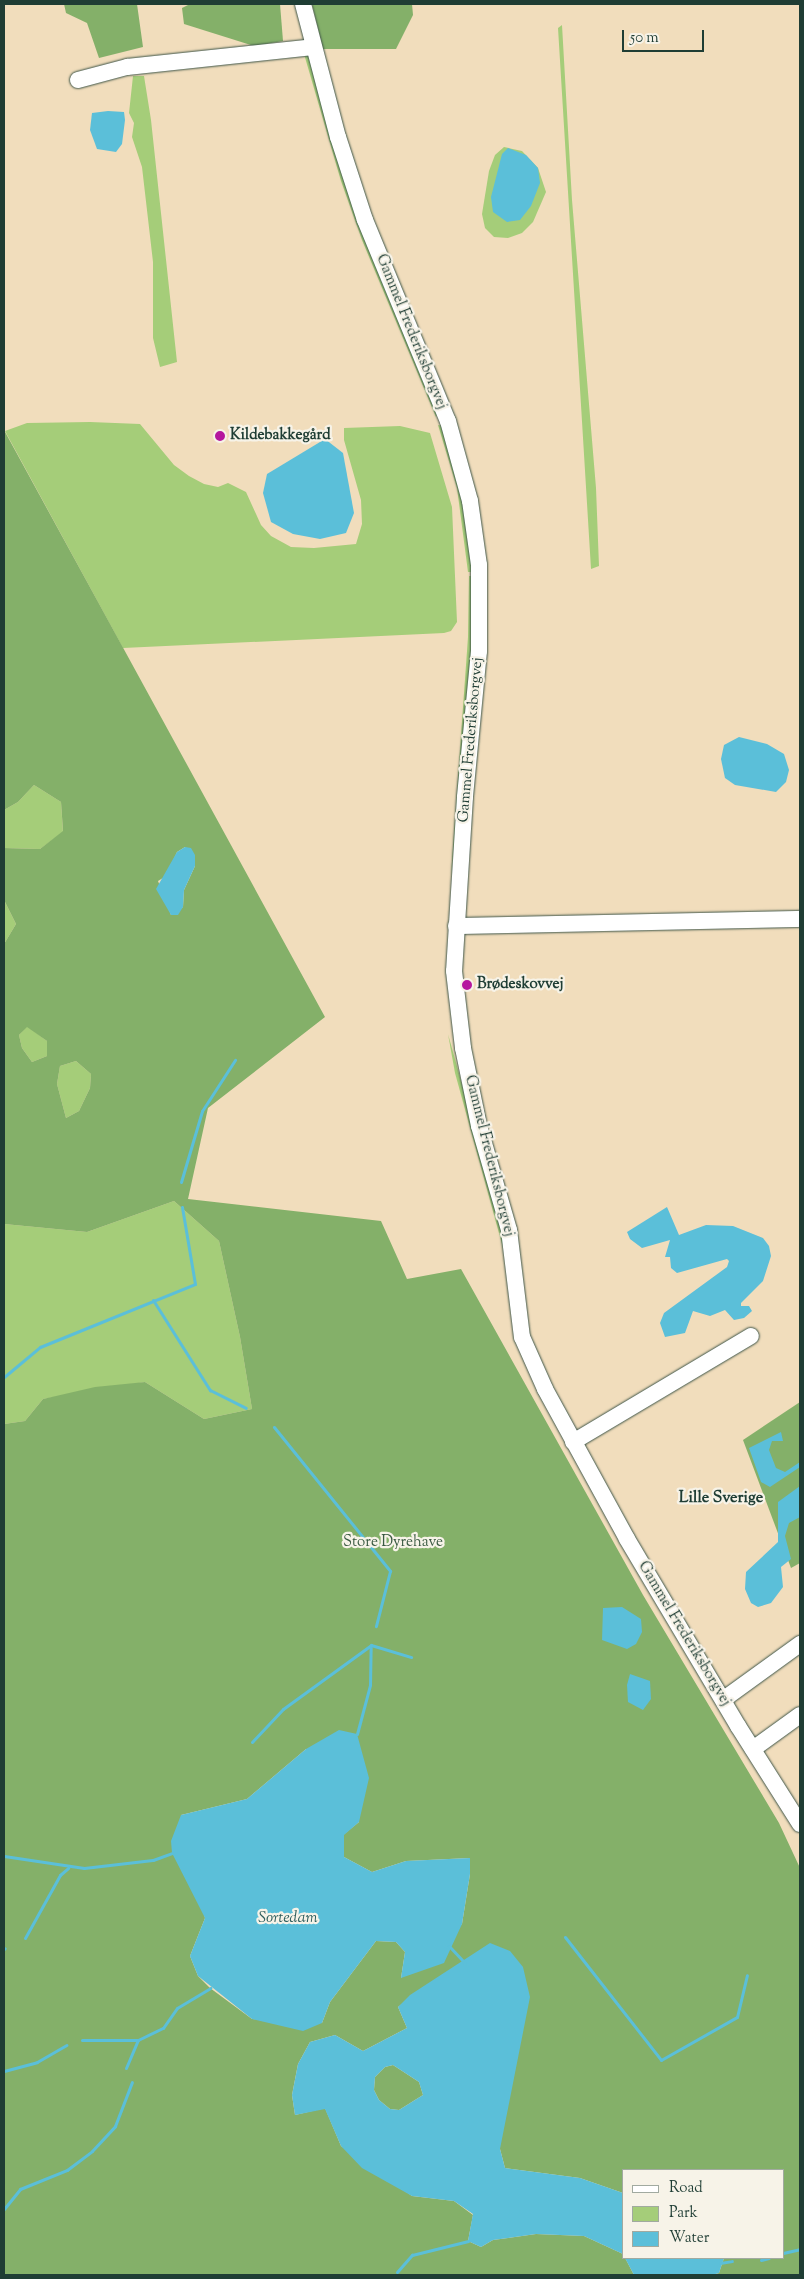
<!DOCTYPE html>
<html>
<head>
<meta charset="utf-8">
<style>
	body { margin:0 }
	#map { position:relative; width:804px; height:2279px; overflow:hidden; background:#f1ddbc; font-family:"Sorts Mill Goudy",serif }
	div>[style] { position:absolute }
	.green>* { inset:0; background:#a5cd79 }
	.forest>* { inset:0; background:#84b069 }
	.water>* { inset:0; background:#5bbfd9 }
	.stream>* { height:3px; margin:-1.5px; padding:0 1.5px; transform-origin:1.5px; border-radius:1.5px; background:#5bbfd9 }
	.roads { filter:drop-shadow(0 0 1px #3e5548) drop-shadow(0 0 1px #3e5548) }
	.minor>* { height:16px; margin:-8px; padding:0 8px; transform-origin:8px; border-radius:8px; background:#fff }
	.dots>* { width:14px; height:14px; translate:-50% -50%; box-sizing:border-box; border:2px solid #f7f3e8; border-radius:50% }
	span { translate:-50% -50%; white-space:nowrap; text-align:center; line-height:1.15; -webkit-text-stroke:4.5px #f7f3e8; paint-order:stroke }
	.street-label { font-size:15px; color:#1f3d34 }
	.poi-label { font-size:15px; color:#1f3d34; font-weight:700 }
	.left { translate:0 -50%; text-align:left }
	.park-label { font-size:15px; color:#3a5a42 }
	.neighbourhood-label { font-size:16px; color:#1f3d34; font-weight:700 }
	.water-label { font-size:16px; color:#2e5e5d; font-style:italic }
	.frame { position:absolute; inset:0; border:5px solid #1f3d34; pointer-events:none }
	.legend { position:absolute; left:622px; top:2169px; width:162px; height:90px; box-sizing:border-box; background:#f7f3e8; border:1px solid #a1aaa0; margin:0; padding:6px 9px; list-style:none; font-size:15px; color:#1f3d34 }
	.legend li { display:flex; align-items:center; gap:10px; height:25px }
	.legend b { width:25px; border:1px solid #a1aaa0 }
	.scale { position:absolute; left:622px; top:30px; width:82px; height:22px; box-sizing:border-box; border:2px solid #1f3d34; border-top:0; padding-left:6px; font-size:15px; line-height:18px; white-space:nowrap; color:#1f3d34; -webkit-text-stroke:4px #f7f3e8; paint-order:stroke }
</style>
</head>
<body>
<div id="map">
	<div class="green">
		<div style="clip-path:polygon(562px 25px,572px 200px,596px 488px,599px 566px,591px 569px,558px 28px)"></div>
		<div style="clip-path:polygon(304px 54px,308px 55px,339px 161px,438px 411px,436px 417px,362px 240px,341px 181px)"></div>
		<div style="clip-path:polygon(133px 76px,144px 76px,151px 120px,177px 362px,160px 367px,153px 338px,153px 262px,142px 167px,132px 137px,134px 123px,129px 113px)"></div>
		<div style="clip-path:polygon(504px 147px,522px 151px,538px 168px,546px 192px,533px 222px,522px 233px,508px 238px,494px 237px,485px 228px,482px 214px,489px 171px,495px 155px)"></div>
		<div style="clip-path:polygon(90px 422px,140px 424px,174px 465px,189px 476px,204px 484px,218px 487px,228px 483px,246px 492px,261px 525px,271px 536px,291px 547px,314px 548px,356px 544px,362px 524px,361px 500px,344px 440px,344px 428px,400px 426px,430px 433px,452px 507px,457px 622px,451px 631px,444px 633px,123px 648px,5px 431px,27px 423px)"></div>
		<div style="clip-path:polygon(438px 425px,442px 426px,465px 506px,473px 572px,468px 572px,457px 488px)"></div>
		<div style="clip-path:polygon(469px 576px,472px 576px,474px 648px,451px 876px,468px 637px)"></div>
		<div style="clip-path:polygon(34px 785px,61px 802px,63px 832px,40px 849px,4px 848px,4px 810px,18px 802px)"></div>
		<div style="clip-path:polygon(4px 900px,16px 924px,4px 944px)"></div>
		<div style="clip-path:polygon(27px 1026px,47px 1041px,47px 1056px,32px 1062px,22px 1048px,19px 1035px)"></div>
		<div style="clip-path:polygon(448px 1034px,502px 1228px,505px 1255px,455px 1073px)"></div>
		<div style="clip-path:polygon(76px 1061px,91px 1074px,90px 1088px,79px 1111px,66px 1118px,57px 1084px,60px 1066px)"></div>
		<div style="clip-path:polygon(174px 1201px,219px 1241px,240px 1337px,252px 1409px,204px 1419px,145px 1382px,43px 1399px,25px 1421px,4px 1424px,4px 1224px,87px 1232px)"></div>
	</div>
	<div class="forest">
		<div style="clip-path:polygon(64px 4px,137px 4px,143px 47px,99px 58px,87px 23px,66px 13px)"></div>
		<div style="clip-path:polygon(190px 4px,280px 4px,283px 41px,254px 46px,184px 24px,182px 8px)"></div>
		<div style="clip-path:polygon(312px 4px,412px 4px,413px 15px,396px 49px,323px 49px)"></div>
		<div style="clip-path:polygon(evenodd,4px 430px,325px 1017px,208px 1108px,188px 1199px,381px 1221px,407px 1279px,461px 1269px,643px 1595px,779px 1823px,800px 1868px,800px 2275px,712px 2275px,719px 2273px,724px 2258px,783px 2258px,783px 2170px,623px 2170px,623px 2193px,580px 2178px,505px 2168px,500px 2149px,417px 1992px,398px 2007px,407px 2028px,363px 2051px,335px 2035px,310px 2042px,298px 2064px,292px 2095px,295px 2115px,325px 2108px,341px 2146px,412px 2196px,454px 2201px,473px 2215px,468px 2241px,481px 2247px,493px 2240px,536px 2234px,584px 2236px,623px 2254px,634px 2275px,4px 2275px,4px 1424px,25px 1421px,43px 1399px,95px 1387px,145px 1382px,204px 1419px,252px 1409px,240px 1337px,219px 1241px,174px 1201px,87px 1232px,4px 1224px,4px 944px,16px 924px,4px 900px,4px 848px,40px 849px,63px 831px,61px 802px,34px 785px,18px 802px,4px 810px,4px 430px,185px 847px,195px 866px,184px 890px,183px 907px,171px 915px,158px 881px,166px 876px,177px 852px,185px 847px,4px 430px,27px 1027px,47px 1041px,47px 1056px,32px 1062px,22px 1048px,19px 1035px,27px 1027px,4px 430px,76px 1061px,91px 1074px,90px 1088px,79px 1111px,66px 1118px,57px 1084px,60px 1066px,76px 1061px,4px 430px,306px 1749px,359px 1822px,343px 1835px,344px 1857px,372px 1872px,406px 1861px,470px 1858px,470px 1874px,462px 1924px,401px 1978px,405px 1952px,396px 1942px,376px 1941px,330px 2002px,322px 2023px,252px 2019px,210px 1988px,198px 1976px,190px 1956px,205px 1918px,181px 1815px,247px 1799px,306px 1749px)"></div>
		<div style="clip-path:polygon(800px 1402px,800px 1563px,791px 1568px,743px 1440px)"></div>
		<div style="clip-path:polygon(393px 2065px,419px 2082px,423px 2095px,399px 2110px,390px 2109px,379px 2100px,374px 2090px,375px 2077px,385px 2067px)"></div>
	</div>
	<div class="water">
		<div style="clip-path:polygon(108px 111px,124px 112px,125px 120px,122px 144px,116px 152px,97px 149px,90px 130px,92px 113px)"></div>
		<div style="clip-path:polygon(508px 148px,526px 155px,538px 168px,540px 183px,531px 206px,520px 220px,507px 222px,493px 212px,491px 197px,502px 154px)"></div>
		<div style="clip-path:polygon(325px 439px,343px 453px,354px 513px,346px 533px,320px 539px,293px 534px,271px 522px,263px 493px,267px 474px)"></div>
		<div style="clip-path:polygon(739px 737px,767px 744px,784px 754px,789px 770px,786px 782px,776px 792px,735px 785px,725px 778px,721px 759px,724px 745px)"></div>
		<div style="clip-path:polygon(185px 847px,191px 848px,195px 855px,195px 866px,184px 890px,183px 907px,178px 915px,171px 915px,156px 889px,177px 852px)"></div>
		<div style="clip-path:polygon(667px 1207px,679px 1235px,706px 1225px,733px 1226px,763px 1238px,769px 1246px,771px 1256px,763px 1281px,741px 1303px,741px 1306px,749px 1306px,752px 1311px,744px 1318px,734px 1320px,725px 1310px,710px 1316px,693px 1311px,685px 1333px,665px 1337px,660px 1323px,664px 1313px,727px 1267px,729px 1261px,727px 1259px,677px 1273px,671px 1268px,670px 1257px,665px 1257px,670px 1240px,642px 1248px,630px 1239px,627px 1232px)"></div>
		<div style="clip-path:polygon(781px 1432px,783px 1441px,772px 1441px,769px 1450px,776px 1468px,785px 1472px,800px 1462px,800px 1467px,770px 1487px,761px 1482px,749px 1448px)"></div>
		<div style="clip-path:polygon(800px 1486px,800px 1517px,789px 1523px,785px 1536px,791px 1559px,781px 1567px,783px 1587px,771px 1603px,758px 1607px,751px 1603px,745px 1589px,746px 1572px,778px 1542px,778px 1502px)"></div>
		<div style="clip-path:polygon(622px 1607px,641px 1619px,642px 1632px,636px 1644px,627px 1649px,602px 1640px,603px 1608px)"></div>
		<div style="clip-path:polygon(630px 1674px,650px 1681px,651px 1699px,643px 1710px,628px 1702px,627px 1685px)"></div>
		<div style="clip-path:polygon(339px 1730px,357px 1734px,369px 1778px,359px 1822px,344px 1835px,344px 1857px,372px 1872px,406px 1861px,470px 1858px,470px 1874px,462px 1924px,444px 1963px,401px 1978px,405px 1952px,396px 1942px,376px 1941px,330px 2002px,322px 2023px,303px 2031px,252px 2019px,198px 1976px,190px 1956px,205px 1918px,172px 1853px,171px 1841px,181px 1815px,247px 1799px,306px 1749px)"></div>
		<div style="clip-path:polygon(evenodd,490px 1943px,510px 1951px,523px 1967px,530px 1997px,500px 2149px,505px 2168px,580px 2178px,623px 2193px,623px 2254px,584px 2236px,536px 2234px,493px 2240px,481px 2247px,468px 2241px,473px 2214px,454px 2201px,412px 2196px,362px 2168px,341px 2146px,325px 2109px,295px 2115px,292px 2095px,298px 2064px,310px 2042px,335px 2035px,363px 2051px,407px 2028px,398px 2007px,410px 1995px,490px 1943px,393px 2065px,419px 2082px,423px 2095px,399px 2110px,390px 2109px,379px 2100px,374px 2090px,375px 2077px,385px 2067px,393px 2065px)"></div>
		<div style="clip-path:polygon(625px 2258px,724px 2258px,719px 2273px,712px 2275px,634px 2275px)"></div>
	</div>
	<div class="stream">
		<div style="left:181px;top:1182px;width:74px;rotate:-73.5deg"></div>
		<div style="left:202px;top:1111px;width:61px;rotate:-57.1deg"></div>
		<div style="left:153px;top:1300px;width:107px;rotate:57.7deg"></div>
		<div style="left:210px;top:1390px;width:40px;rotate:26.6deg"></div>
		<div style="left:4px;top:1377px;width:47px;rotate:-39.8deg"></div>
		<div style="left:40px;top:1347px;width:167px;rotate:-22.1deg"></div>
		<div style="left:195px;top:1284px;width:78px;rotate:-99.6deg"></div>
		<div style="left:274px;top:1427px;width:185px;rotate:51.1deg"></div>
		<div style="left:390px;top:1571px;width:57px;rotate:104.3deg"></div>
		<div style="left:371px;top:1645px;width:42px;rotate:16.7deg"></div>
		<div style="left:357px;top:1734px;width:51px;rotate:-75.1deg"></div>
		<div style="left:370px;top:1685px;width:39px;rotate:-89deg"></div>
		<div style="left:252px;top:1742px;width:45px;rotate:-46.8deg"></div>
		<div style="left:283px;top:1709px;width:109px;rotate:-36deg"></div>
		<div style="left:4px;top:1856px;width:81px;rotate:8.5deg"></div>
		<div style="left:84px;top:1868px;width:69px;rotate:-6.6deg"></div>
		<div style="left:153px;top:1860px;width:20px;rotate:-20deg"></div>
		<div style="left:565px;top:1937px;width:156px;rotate:52deg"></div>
		<div style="left:661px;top:2060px;width:87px;rotate:-29.5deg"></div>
		<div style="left:737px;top:2017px;width:43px;rotate:-76.6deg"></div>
		<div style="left:25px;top:1938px;width:72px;rotate:-60.9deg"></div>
		<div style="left:60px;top:1875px;width:11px;rotate:-41deg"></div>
		<div style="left:449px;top:1946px;width:23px;rotate:47deg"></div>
		<div style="left:4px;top:1949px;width:1px;rotate:-45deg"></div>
		<div style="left:82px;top:2040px;width:56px"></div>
		<div style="left:138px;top:2040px;width:28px;rotate:-26deg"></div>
		<div style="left:163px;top:2028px;width:24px;rotate:-55deg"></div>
		<div style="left:177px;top:2008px;width:39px;rotate:-31deg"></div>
		<div style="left:126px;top:2068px;width:30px;rotate:-67deg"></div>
		<div style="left:4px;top:2071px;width:34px;rotate:-15deg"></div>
		<div style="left:37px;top:2062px;width:34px;rotate:-30deg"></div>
		<div style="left:4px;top:2209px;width:26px;rotate:-51deg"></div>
		<div style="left:20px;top:2189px;width:51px;rotate:-22deg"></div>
		<div style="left:67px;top:2170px;width:31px;rotate:-37deg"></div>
		<div style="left:92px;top:2151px;width:34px;rotate:-47deg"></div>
		<div style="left:115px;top:2126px;width:47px;rotate:-68.9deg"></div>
		<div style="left:783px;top:2253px;width:17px;rotate:-13deg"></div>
		<div style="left:761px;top:2260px;width:8px;rotate:-14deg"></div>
		<div style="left:720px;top:2263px;width:12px;rotate:-9deg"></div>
		<div style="left:397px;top:2272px;width:23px;rotate:-49deg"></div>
		<div style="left:412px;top:2255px;width:58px;rotate:-14deg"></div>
	</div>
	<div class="roads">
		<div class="minor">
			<div style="left:303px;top:4px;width:138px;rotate:75.3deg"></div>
			<div style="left:338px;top:137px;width:87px;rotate:72deg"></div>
			<div style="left:365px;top:220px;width:217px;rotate:67.6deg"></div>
			<div style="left:448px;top:421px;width:83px;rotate:74.6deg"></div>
			<div style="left:470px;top:501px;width:65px;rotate:82deg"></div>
			<div style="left:479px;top:565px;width:86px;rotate:90deg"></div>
			<div style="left:479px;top:651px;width:147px;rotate:95.5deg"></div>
			<div style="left:465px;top:797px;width:174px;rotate:93.6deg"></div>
			<div style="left:454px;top:971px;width:78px;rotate:83.3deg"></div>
			<div style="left:463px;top:1048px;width:80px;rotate:78.4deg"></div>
			<div style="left:479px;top:1126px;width:108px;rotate:73.9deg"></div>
			<div style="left:509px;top:1230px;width:108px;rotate:83.1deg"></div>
			<div style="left:522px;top:1337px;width:57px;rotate:66.1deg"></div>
			<div style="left:545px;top:1389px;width:171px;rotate:61.3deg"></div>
			<div style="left:627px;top:1539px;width:217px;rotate:59.3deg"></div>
			<div style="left:738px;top:1726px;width:116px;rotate:57.7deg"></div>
			<div style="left:78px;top:80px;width:51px;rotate:-14.9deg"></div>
			<div style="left:127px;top:67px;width:187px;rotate:-6.1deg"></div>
			<div style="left:456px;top:926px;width:344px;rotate:-1.2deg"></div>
			<div style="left:573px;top:1442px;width:207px;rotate:-30.8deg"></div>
			<div style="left:724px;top:1699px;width:94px;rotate:-35.9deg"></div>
			<div style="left:753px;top:1749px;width:58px;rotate:-35.9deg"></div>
		</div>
	</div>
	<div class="dots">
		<div style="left:220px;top:436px;background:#b5179e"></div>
		<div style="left:467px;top:985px;background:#b5179e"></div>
	</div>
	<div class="street-label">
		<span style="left:411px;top:332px;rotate:68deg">Gammel Frederiksborgvej</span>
		<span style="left:471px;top:740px;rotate:-85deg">Gammel Frederiksborgvej</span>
		<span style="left:489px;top:1156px;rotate:76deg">Gammel Frederiksborgvej</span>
		<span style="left:684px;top:1634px;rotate:59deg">Gammel Frederiksborgvej</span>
	</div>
	<div class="poi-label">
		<span class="left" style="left:230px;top:436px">Kildebakkegård</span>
		<span class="left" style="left:477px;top:985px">Brødeskovvej</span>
	</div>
	<div class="park-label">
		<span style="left:393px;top:1543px">Store Dyrehave</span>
	</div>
	<div class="neighbourhood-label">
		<span style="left:721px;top:1499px">Lille Sverige</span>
	</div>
	<div class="water-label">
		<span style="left:288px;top:1919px">Sortedam</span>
	</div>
	<div class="frame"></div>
	<ul class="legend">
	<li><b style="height:6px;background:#fff"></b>Road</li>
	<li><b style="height:14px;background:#a5cd79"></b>Park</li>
	<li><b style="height:14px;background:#5bbfd9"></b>Water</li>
	</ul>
	<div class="scale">50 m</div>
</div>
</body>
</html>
